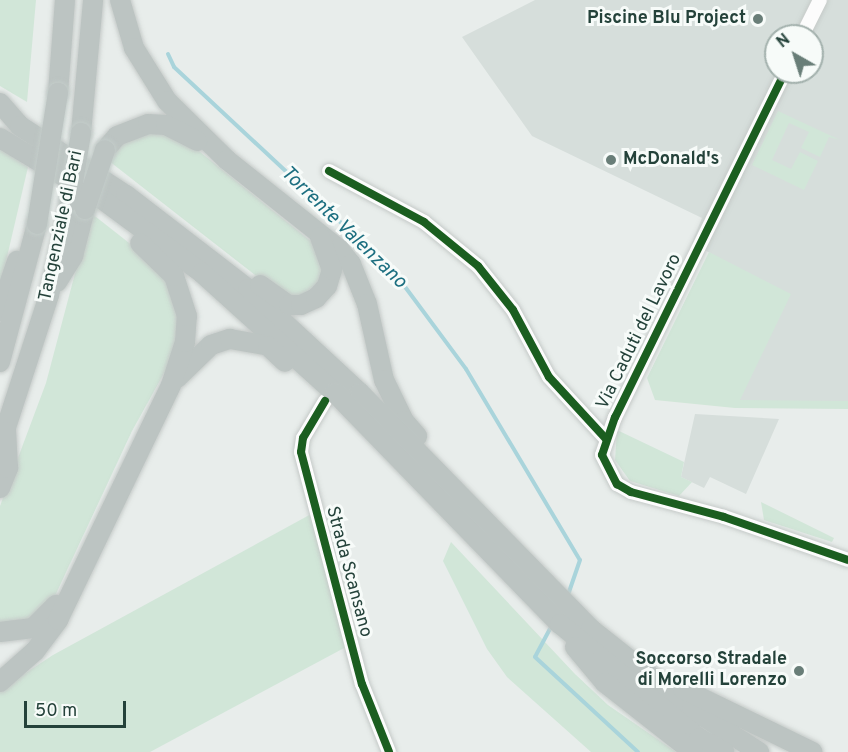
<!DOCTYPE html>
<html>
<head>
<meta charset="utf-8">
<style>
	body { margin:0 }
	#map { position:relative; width:848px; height:752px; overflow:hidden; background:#e8edeb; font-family:Overpass,sans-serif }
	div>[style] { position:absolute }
	.built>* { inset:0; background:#d6dedb }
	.green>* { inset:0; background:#d1e6d8 }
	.stream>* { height:4px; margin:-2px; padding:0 2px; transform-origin:2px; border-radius:2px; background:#a9d4db }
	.roads { filter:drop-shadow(0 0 2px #c5cac8) drop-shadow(0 0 2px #c5cac8) }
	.minor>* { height:14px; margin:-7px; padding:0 7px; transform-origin:7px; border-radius:7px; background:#fcfcfc }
	.highway>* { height:20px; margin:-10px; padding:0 10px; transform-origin:10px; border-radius:10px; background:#bcc4c2 }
	.bridges { filter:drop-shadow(0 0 2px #c3ccc9) drop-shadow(0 0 2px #c3ccc9) }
	.highway-bridge>* { height:20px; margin:-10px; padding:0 10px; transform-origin:10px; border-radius:10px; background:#bcc4c2 }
	.cycleway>* { height:8px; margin:-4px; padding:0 4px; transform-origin:4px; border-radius:4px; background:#1b5e20 }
	.dots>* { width:16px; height:16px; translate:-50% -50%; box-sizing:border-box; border:3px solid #f7fbf9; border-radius:50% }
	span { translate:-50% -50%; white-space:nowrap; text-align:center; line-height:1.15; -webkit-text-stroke:6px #f7fbf9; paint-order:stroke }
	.poi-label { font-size:18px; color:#24423a; font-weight:700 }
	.right { translate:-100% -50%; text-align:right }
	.left { translate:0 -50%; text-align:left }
	.street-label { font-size:18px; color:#24423a }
	.water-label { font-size:20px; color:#1c6f80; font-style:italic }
	.north { position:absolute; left:764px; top:24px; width:60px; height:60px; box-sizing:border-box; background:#f7fbf9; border:2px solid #a3b1ad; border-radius:50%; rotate:321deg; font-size:16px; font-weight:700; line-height:24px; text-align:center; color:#24423a }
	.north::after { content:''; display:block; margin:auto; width:21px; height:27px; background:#697e78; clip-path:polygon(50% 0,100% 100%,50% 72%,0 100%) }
	.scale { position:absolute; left:24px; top:701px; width:102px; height:27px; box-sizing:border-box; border:3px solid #24423a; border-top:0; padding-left:8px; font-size:18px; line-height:21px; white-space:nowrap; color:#24423a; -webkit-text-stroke:4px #f7fbf9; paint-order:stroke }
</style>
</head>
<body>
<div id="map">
	<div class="built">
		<div style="clip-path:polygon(evenodd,535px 0,848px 0,848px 401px,739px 401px,710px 253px,692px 243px,702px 218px,532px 136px,462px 37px,535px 0,776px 36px,812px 36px,812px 72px,776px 72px,776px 36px)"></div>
		<div style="clip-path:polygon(695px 414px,779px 419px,746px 494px,710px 477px,704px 488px,681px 477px)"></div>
	</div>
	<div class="green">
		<div style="clip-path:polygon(0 0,36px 0,27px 102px,0 86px)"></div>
		<div style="clip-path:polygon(778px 111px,840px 140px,829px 137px,820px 157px,801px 148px,809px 132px,789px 123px,772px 160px,791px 169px,800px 152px,818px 161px,804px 190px,752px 165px)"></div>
		<div style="clip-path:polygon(155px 130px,189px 143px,318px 247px,324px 275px,307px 295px,290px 297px,269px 286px,109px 161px,123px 141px)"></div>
		<div style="clip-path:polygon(0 149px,28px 167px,0 287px)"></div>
		<div style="clip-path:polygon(91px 213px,147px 257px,167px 279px,180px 325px,173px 357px,132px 431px,54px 598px,31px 621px,0 624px,0 506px,46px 383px)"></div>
		<div style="clip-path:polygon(709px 252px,791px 294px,740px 400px,848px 401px,848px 409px,735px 408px,655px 400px,647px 378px)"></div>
		<div style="clip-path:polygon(617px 430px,684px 462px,681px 477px,692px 482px,679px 496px,630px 481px,615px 460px)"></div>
		<div style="clip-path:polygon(761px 502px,834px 538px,832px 542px,764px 520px)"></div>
		<div style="clip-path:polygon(313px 513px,346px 647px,150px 752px,0 752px,0 690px,53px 655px)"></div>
		<div style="clip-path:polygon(451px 542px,575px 674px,608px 705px,676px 752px,591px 752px,507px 677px,487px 649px,443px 561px)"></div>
	</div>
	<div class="stream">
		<div style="left:168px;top:54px;width:14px;rotate:65deg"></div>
		<div style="left:174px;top:67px;width:301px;rotate:43deg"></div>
		<div style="left:394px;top:272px;width:121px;rotate:53.4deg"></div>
		<div style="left:466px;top:369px;width:222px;rotate:59.2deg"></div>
		<div style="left:580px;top:560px;width:37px;rotate:109deg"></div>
		<div style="left:552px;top:625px;width:36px;rotate:118deg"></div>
		<div style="left:535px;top:657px;width:140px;rotate:42.7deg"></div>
	</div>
	<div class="roads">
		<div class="minor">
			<div style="left:802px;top:36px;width:40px;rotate:-63.4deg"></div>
			<div style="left:785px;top:72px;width:385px;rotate:116.2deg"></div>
			<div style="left:615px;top:417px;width:40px;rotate:108.9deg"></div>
			<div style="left:602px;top:455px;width:33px;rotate:63deg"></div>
			<div style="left:617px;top:484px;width:16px;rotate:30deg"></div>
			<div style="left:631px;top:492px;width:96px;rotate:15deg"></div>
			<div style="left:724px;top:517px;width:131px;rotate:19.1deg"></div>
			<div style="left:329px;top:171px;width:108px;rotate:28.2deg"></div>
			<div style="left:424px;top:222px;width:70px;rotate:39.2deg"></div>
			<div style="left:478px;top:266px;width:56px;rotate:51.5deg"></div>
			<div style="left:513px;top:310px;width:76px;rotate:61.8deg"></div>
			<div style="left:549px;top:377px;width:84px;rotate:47.4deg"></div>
			<div style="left:325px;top:401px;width:43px;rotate:120.7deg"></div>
			<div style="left:303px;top:438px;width:14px;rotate:98deg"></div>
			<div style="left:301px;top:452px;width:240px;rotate:75.3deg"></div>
			<div style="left:362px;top:684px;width:73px;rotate:68.3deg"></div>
		</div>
		<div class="highway">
			<div style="left:120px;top:0;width:50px;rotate:73.7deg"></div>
			<div style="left:134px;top:48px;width:62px;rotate:58.1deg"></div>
			<div style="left:167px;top:101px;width:84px;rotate:44.5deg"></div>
			<div style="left:227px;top:160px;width:143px;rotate:38.5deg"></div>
			<div style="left:339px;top:249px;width:19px;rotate:51deg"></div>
			<div style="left:351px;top:264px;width:43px;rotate:68.2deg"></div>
			<div style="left:367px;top:304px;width:78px;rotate:77.4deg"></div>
			<div style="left:384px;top:380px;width:46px;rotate:64deg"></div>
			<div style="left:404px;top:421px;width:20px;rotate:49deg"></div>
			<div style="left:58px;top:93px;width:93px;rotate:-85.7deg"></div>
			<div style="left:0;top:103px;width:30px;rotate:49deg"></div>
			<div style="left:20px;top:126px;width:126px;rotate:33.1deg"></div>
			<div style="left:126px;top:195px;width:154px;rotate:37.6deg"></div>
			<div style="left:248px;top:289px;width:153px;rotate:42.9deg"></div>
			<div style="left:360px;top:393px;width:330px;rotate:45.6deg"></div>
			<div style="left:591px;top:629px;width:129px;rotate:38.4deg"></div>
			<div style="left:692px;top:709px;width:80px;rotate:32.7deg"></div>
			<div style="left:81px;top:133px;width:134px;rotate:-84.8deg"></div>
			<div style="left:0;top:138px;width:120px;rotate:31deg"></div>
			<div style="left:103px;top:200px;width:123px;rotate:36.4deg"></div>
			<div style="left:202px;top:273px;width:179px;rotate:42.1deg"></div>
			<div style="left:335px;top:393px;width:322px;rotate:45.8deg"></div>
			<div style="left:560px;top:624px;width:180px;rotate:39.4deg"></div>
			<div style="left:699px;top:738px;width:29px;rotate:29deg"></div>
			<div style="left:105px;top:150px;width:18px;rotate:-49deg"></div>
			<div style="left:117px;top:136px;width:33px;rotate:-21deg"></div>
			<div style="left:148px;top:124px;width:18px;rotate:3deg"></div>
			<div style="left:166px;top:125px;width:35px;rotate:27deg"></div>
			<div style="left:57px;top:282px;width:31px;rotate:-58deg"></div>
			<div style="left:73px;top:256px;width:49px;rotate:-75.7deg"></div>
			<div style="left:260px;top:285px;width:35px;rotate:35deg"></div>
			<div style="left:289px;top:305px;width:12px"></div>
			<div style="left:301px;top:305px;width:17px;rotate:-25deg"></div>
			<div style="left:316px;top:298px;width:16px;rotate:-47deg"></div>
			<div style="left:327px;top:286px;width:17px;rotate:-73deg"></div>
			<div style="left:332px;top:270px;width:35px;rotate:-110deg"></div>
			<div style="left:0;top:311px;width:53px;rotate:-71.2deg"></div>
			<div style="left:0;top:362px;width:143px;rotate:-75deg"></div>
			<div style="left:177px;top:378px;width:47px;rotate:-44.1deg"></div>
			<div style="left:211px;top:345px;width:20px;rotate:-18deg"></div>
			<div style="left:230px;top:339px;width:39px;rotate:10deg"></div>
			<div style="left:268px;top:346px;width:23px;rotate:43deg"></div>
			<div style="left:0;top:446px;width:159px;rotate:-72deg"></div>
			<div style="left:49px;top:295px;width:96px;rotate:-77.4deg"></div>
			<div style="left:0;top:488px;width:22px;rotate:-68deg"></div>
			<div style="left:8px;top:468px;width:36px;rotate:-93deg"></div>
			<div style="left:0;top:632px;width:33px;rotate:-7deg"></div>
			<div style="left:33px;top:628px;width:33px;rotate:-45deg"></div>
			<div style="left:575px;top:647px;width:47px;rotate:50.2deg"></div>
			<div style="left:605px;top:683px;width:112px;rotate:38.1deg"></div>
			<div style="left:0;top:682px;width:47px;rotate:-41.5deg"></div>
			<div style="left:35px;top:651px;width:39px;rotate:-53deg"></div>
			<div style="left:58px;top:620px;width:261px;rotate:-64.3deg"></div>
			<div style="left:171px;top:385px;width:45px;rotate:-72deg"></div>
			<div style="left:185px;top:342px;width:26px;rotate:-86deg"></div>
			<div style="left:187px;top:316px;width:42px;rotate:-108deg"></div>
			<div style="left:174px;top:276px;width:47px;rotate:-135.9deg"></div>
			<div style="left:683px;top:689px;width:144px;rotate:25.9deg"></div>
		</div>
	</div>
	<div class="bridges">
		<div class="highway-bridge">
			<div style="left:70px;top:201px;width:69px;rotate:-80.8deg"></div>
			<div style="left:85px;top:209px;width:62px;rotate:-71.3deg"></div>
			<div style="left:37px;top:224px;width:133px;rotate:-80.9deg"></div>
		</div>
	</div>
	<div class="cycleway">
		<div style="left:785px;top:72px;width:385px;rotate:116.2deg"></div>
		<div style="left:615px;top:417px;width:40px;rotate:108.9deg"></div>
		<div style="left:602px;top:455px;width:33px;rotate:63deg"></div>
		<div style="left:617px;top:484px;width:16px;rotate:30deg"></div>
		<div style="left:631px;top:492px;width:96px;rotate:15deg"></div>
		<div style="left:724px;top:517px;width:131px;rotate:19.1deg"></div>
		<div style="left:329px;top:171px;width:108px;rotate:28.2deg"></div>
		<div style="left:424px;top:222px;width:70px;rotate:39.2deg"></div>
		<div style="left:478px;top:266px;width:56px;rotate:51.5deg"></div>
		<div style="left:513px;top:310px;width:76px;rotate:61.8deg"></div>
		<div style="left:549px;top:377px;width:84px;rotate:47.4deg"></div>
		<div style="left:325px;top:401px;width:43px;rotate:120.7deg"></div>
		<div style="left:303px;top:438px;width:14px;rotate:98deg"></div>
		<div style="left:301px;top:452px;width:240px;rotate:75.3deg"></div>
		<div style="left:362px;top:684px;width:73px;rotate:68.3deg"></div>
	</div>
	<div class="dots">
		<div style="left:758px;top:19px;background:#697e78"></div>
		<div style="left:611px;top:160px;background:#697e78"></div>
		<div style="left:799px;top:671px;background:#697e78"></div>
	</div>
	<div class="poi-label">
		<span class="right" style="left:746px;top:19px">Piscine Blu Project</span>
		<span class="left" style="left:623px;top:160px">McDonald's</span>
		<span class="right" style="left:787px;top:671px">Soccorso Stradale<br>di Morelli Lorenzo</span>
	</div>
	<div class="street-label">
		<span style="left:62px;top:226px;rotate:-78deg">Tangenziale di Bari</span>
		<span style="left:640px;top:332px;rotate:-64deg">Via Caduti del Lavoro</span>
		<span style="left:348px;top:572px;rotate:75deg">Strada Scansano</span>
	</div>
	<div class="water-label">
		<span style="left:343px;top:228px;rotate:44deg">Torrente Valenzano</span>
	</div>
	<div class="north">N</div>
	<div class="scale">50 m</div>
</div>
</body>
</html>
